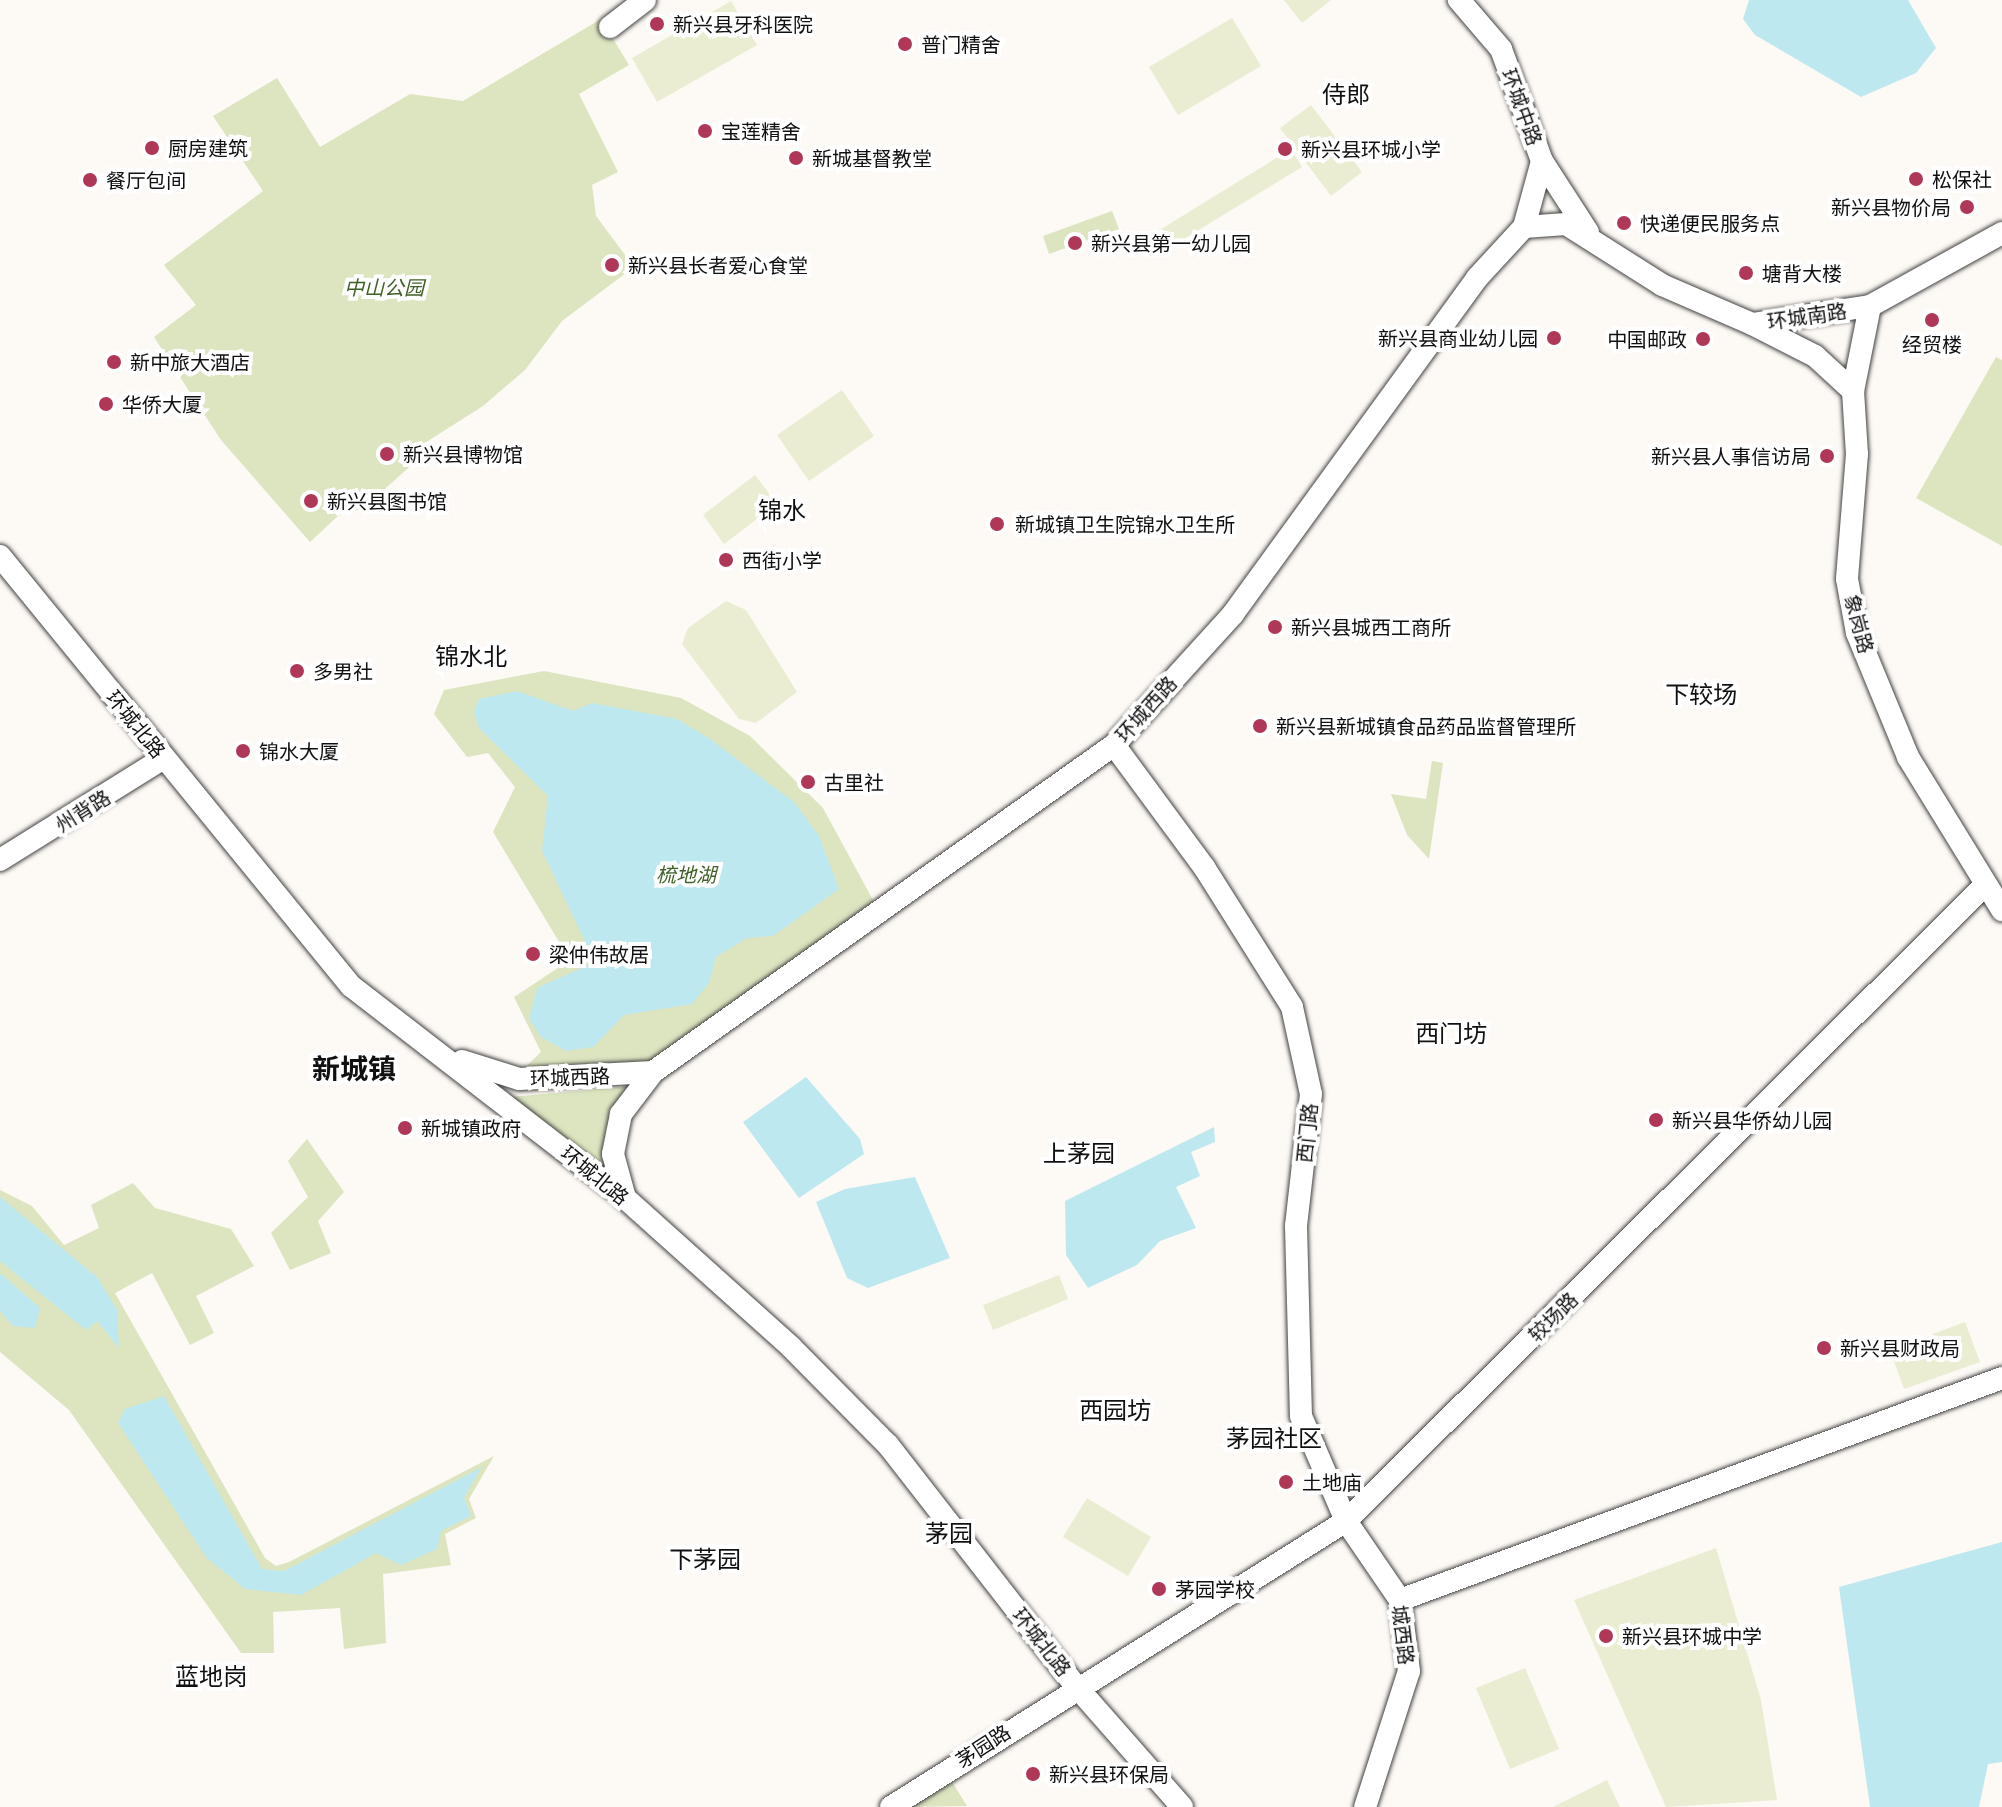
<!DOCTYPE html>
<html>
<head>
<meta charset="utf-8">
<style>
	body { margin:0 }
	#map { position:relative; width:2002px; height:1807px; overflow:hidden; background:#fdf9f4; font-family:"PT Serif","Noto Sans SC",serif }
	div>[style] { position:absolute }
	.green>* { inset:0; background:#dce5c0 }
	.pitch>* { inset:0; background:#eaedd1 }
	.water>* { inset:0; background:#bee8ef }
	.roads { filter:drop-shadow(0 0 2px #434343) drop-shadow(0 0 2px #434343) }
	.minor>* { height:22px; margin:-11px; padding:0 11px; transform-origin:11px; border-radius:11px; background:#fff }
	.dots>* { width:22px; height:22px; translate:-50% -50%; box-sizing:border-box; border:4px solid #fff; border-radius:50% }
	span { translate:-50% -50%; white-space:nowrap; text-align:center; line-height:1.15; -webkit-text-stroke:8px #fff; paint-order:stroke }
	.poi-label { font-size:20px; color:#101010 }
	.left { translate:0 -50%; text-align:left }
	.right { translate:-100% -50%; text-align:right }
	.street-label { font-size:20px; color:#101010 }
	.park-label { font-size:20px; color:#406027; font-style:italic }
	.quarter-label { font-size:24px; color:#101010 }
	.district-label { font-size:28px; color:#101010; font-weight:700 }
</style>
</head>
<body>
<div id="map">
	<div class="green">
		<div style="clip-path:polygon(601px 19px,629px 65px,579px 94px,618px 172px,592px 185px,596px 216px,634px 267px,562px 321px,525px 370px,483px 406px,420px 446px,414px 463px,362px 509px,340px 514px,310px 542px,221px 440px,154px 337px,196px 305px,164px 265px,263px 191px,213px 116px,277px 78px,320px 147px,410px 94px,463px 101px)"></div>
		<div style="clip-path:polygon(1112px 211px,1119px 229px,1049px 254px,1043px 236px)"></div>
		<div style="clip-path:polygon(1996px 357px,2002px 360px,2002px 546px,1916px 498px)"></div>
		<div style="clip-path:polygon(544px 671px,681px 698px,750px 736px,823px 808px,880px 913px,653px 1072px,517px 1075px,541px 1052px,514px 997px,570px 960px,493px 832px,515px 787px,488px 753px,467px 757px,434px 714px,444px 690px)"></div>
		<div style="clip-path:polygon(1432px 761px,1443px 763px,1429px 859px,1407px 835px,1391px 794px,1426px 799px)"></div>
		<div style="clip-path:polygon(632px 1086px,605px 1130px,609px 1175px,500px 1098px)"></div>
		<div style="clip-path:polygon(307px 1139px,344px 1192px,318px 1221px,331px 1253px,290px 1270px,271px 1233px,308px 1197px,288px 1161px)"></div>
		<div style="clip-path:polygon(133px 1183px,155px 1208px,231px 1229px,254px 1266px,196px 1296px,214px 1333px,190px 1345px,152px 1273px,115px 1293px,265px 1558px,276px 1566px,289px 1562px,494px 1456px,469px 1499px,476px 1518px,445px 1534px,451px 1565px,383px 1574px,386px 1643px,344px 1649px,340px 1608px,273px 1612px,274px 1653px,241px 1653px,69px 1410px,0 1352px,0 1190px,32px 1206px,64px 1245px,99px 1228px,91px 1205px)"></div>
		<div style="clip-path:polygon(951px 1780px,967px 1806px,907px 1807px)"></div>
	</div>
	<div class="pitch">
		<div style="clip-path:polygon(1284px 0,1331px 0,1302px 23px)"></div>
		<div style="clip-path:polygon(731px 1px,757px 45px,657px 102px,632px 58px)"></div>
		<div style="clip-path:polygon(1232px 18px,1261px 66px,1178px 115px,1149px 67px)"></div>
		<div style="clip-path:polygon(1311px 105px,1362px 172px,1331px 196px,1280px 128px)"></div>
		<div style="clip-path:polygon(1291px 149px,1302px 167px,1169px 248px,1158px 231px)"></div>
		<div style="clip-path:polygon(842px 390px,874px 436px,809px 481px,777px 435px)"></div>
		<div style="clip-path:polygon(755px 475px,777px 504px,724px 544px,703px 515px)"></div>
		<div style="clip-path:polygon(726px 601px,746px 610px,797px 692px,756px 723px,739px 719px,682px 644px,688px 628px)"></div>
		<div style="clip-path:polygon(1059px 1275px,1068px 1299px,993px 1330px,983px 1305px)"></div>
		<div style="clip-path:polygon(1965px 1322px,1980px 1362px,1904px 1389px,1890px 1350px)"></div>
		<div style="clip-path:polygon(1087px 1498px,1151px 1537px,1128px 1576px,1063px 1537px)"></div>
		<div style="clip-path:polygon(1716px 1548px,1761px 1700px,1777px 1800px,1666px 1807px,1574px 1600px)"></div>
		<div style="clip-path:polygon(1525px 1668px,1559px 1749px,1510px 1769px,1476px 1688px)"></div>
		<div style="clip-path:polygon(1607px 1780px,1620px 1807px,1553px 1807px)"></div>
	</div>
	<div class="water">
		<div style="clip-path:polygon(1749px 0,1908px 0,1936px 48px,1916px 73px,1861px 97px,1755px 35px,1743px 19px)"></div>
		<div style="clip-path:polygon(517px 691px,573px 711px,592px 703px,677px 719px,710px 739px,795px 803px,819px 836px,839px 889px,773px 936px,747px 938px,716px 957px,709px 983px,692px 1004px,624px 1015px,593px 1047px,566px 1051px,541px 1037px,529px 1019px,537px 988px,595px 962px,542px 851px,548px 796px,479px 728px,474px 712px,479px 699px)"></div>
		<div style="clip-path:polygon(806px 1077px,860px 1139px,864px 1154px,799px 1198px,743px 1122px)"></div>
		<div style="clip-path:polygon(1214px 1127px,1215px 1142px,1191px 1152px,1200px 1176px,1176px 1187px,1196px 1228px,1160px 1241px,1137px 1265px,1088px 1288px,1066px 1255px,1065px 1201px)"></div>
		<div style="clip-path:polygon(915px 1177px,950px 1258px,868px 1288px,847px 1278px,816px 1202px,845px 1189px)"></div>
		<div style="clip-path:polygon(0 1197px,98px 1278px,117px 1310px,119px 1348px,97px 1321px,86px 1330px,0 1261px)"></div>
		<div style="clip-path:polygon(0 1273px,40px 1308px,35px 1328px,13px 1326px,0 1311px)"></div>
		<div style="clip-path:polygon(164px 1396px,262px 1569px,284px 1571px,482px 1467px,464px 1497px,471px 1516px,441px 1531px,437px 1549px,401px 1565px,376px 1553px,301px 1595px,245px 1589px,207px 1558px,118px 1423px,125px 1409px)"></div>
		<div style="clip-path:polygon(2002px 1542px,2002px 1762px,1988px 1764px,1979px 1807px,1870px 1807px,1839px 1587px)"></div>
	</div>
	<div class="roads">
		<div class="minor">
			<div style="left:610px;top:27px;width:44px;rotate:-37.6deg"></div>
			<div style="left:1542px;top:161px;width:85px;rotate:57.1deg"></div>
			<div style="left:1524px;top:227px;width:42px;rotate:-4.1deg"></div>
			<div style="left:1566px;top:224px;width:114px;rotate:32.4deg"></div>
			<div style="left:1662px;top:285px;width:98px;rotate:23.4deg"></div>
			<div style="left:1752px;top:324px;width:119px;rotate:-8.7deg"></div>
			<div style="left:1870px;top:306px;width:151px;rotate:-28.9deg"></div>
			<div style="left:1870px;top:306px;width:87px;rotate:101.3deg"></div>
			<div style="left:1853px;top:391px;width:63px;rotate:86.4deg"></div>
			<div style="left:1857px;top:454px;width:125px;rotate:94.6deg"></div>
			<div style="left:1847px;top:579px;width:55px;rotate:79.5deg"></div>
			<div style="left:1857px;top:633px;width:134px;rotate:67.6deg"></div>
			<div style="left:1908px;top:757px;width:180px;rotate:58.4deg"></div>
			<div style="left:1752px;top:324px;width:71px;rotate:26.9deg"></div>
			<div style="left:1815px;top:356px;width:52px;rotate:42.6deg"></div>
			<div style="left:0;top:556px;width:555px;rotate:50.78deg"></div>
			<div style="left:351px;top:986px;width:346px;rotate:37.7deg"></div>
			<div style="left:625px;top:1198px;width:223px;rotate:41.9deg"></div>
			<div style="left:791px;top:1347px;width:138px;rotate:45.3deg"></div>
			<div style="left:888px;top:1445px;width:304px;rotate:52.1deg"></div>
			<div style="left:1075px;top:1685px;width:162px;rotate:48.7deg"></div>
			<div style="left:1114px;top:745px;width:152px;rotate:53.6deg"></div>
			<div style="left:1204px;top:867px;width:165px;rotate:57.8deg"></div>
			<div style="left:1292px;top:1007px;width:89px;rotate:77.7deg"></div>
			<div style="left:1311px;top:1094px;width:133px;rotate:96.5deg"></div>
			<div style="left:1296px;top:1226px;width:190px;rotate:88.5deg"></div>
			<div style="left:1301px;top:1416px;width:114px;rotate:66.8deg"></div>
			<div style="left:1346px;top:1521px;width:96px;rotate:55.6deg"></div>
			<div style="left:1400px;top:1600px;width:72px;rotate:82.8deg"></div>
			<div style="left:1409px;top:1671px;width:143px;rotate:107.9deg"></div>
			<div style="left:0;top:860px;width:193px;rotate:-31.9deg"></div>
			<div style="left:462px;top:1061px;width:60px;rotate:17.5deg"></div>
			<div style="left:519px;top:1079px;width:134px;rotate:-3deg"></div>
			<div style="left:653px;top:1072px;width:565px;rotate:-35.35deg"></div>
			<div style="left:1114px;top:745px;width:177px;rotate:-47.7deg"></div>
			<div style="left:1233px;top:614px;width:415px;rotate:-54deg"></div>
			<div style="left:1477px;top:278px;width:69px;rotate:-47.3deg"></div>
			<div style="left:1524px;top:227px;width:68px;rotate:-74.7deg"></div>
			<div style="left:1542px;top:161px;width:119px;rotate:-110.1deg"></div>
			<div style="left:1501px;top:49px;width:65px;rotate:-130.6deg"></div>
			<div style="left:625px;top:1198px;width:46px;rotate:-105.3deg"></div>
			<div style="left:613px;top:1154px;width:41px;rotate:-78.7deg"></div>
			<div style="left:621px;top:1114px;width:53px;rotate:-52.7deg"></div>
			<div style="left:1400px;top:1600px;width:642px;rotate:-20.24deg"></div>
			<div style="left:891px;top:1807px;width:537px;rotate:-32.15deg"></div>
			<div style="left:1346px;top:1521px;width:899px;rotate:-44.86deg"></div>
		</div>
	</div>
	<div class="dots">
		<div style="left:657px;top:24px;background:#af3859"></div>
		<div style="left:905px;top:44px;background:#af3859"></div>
		<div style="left:705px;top:131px;background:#af3859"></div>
		<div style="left:152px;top:148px;background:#af3859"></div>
		<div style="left:1285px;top:149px;background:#af3859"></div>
		<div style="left:796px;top:158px;background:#af3859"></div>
		<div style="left:1916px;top:179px;background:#af3859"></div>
		<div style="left:90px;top:180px;background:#af3859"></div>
		<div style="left:1967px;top:207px;background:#af3859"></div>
		<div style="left:1624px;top:223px;background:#af3859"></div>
		<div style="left:1075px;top:243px;background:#af3859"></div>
		<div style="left:612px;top:265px;background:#af3859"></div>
		<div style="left:1746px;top:273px;background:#af3859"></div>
		<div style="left:1932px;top:320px;background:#af3859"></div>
		<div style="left:1554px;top:338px;background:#af3859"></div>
		<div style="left:1703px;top:339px;background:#af3859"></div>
		<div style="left:114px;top:362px;background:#af3859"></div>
		<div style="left:106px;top:404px;background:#af3859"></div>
		<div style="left:387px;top:454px;background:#af3859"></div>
		<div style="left:1827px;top:456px;background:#af3859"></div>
		<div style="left:311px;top:501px;background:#af3859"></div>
		<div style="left:997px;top:524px;background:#af3859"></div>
		<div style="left:726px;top:560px;background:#af3859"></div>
		<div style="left:1275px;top:627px;background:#af3859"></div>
		<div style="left:297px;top:671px;background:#af3859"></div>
		<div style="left:1260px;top:726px;background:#af3859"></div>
		<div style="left:243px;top:751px;background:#af3859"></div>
		<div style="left:808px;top:782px;background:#af3859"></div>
		<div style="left:533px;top:954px;background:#af3859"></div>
		<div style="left:1656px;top:1120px;background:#af3859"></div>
		<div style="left:405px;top:1128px;background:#af3859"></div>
		<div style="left:1824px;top:1348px;background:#af3859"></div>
		<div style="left:1286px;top:1482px;background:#af3859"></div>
		<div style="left:1159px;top:1589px;background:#af3859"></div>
		<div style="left:1606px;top:1636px;background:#af3859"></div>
		<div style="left:1033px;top:1774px;background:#af3859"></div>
	</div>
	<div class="poi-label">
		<span class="left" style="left:673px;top:24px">新兴县牙科医院</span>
		<span class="left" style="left:921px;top:44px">普门精舍</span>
		<span class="left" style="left:721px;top:131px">宝莲精舍</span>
		<span class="left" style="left:168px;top:148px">厨房建筑</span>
		<span class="left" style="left:1301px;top:149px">新兴县环城小学</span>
		<span class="left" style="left:812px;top:158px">新城基督教堂</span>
		<span class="left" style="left:1932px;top:179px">松保社</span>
		<span class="left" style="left:106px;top:180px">餐厅包间</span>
		<span class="right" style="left:1951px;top:207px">新兴县物价局</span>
		<span class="left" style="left:1640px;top:223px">快递便民服务点</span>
		<span class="left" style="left:1091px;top:243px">新兴县第一幼儿园</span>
		<span class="left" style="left:628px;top:265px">新兴县长者爱心食堂</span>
		<span class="left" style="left:1762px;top:273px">塘背大楼</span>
		<span class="right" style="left:1538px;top:338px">新兴县商业幼儿园</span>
		<span class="right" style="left:1687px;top:339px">中国邮政</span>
		<span style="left:1932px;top:344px">经贸楼</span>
		<span class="left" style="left:130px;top:362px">新中旅大酒店</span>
		<span class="left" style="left:122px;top:404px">华侨大厦</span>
		<span class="left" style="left:403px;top:454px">新兴县博物馆</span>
		<span class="right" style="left:1811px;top:456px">新兴县人事信访局</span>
		<span class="left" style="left:327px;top:501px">新兴县图书馆</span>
		<span class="left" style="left:1015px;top:524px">新城镇卫生院锦水卫生所</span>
		<span class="left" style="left:742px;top:560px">西街小学</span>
		<span class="left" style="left:1291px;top:627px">新兴县城西工商所</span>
		<span class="left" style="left:313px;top:671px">多男社</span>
		<span class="left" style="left:1276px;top:726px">新兴县新城镇食品药品监督管理所</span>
		<span class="left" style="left:259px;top:751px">锦水大厦</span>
		<span class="left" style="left:824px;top:782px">古里社</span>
		<span class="left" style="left:549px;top:954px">梁仲伟故居</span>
		<span class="left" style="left:1672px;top:1120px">新兴县华侨幼儿园</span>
		<span class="left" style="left:421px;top:1128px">新城镇政府</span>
		<span class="left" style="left:1840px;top:1348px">新兴县财政局</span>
		<span class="left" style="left:1302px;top:1482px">土地庙</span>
		<span class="left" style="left:1175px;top:1589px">茅园学校</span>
		<span class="left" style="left:1622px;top:1636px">新兴县环城中学</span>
		<span class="left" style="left:1049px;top:1774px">新兴县环保局</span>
	</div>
	<div class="street-label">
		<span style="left:1522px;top:107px;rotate:70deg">环城中路</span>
		<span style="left:1807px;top:316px;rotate:-8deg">环城南路</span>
		<span style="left:1859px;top:624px;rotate:75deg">象岗路</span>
		<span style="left:1146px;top:709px;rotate:-48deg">环城西路</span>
		<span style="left:136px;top:724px;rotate:51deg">环城北路</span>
		<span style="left:83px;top:811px;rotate:-32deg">州背路</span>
		<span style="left:570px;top:1077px;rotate:-2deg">环城西路</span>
		<span style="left:1307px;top:1133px;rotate:-84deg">西门路</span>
		<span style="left:595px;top:1175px;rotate:39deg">环城北路</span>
		<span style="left:1553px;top:1317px;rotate:-45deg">较场路</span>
		<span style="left:1403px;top:1635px;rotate:83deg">城西路</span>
		<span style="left:1042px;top:1642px;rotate:52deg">环城北路</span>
		<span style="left:983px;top:1746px;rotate:-33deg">茅园路</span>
	</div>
	<div class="park-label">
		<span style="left:384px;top:287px">中山公园</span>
		<span style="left:686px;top:874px">梳地湖</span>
	</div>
	<div class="quarter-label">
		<span style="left:1346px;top:95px">侍郎</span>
		<span style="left:782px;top:511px">锦水</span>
		<span style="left:471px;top:657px">锦水北</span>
		<span style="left:1701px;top:695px">下较场</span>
		<span style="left:1451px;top:1034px">西门坊</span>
		<span style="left:1079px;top:1154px">上茅园</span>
		<span style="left:1115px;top:1411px">西园坊</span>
		<span style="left:1274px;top:1439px">茅园社区</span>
		<span style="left:949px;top:1534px">茅园</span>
		<span style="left:705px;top:1560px">下茅园</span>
		<span style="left:211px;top:1677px">蓝地岗</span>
	</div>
	<div class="district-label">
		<span style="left:354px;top:1069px">新城镇</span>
	</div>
</div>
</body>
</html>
